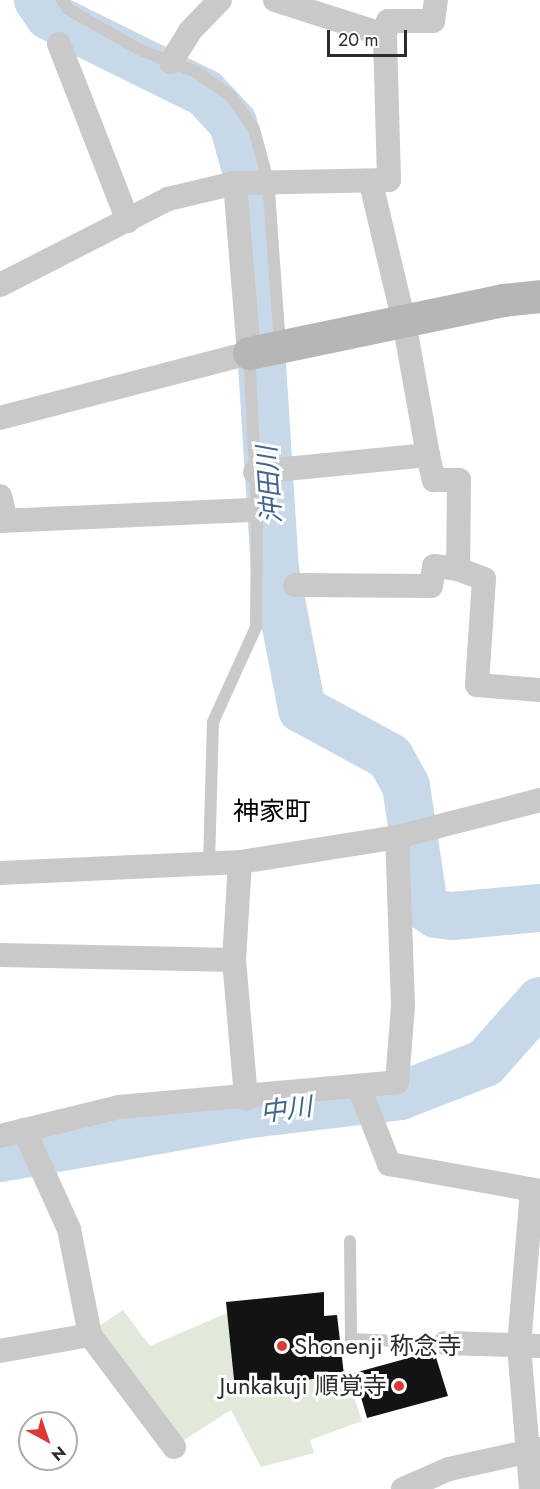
<!DOCTYPE html>
<html>
<head>
<meta charset="utf-8">
<style>
	body { margin:0 }
	#map { position:relative; width:540px; height:1489px; overflow:hidden; background:#fff; font-family:Jost,"Noto Sans JP",sans-serif }
	div>[style] { position:absolute }
	.green>* { inset:0; background:#e1e9da }
	.river>* { height:48px; margin:-24px; padding:0 24px; transform-origin:24px; border-radius:24px; background:#c7d9e9 }
	.building>* { inset:0; background:#131313 }
	.lane>* { height:12px; margin:-6px; padding:0 6px; transform-origin:6px; border-radius:6px; background:#c9c9c9 }
	.street>* { height:24px; margin:-12px; padding:0 12px; transform-origin:12px; border-radius:12px; background:#c9c9c9 }
	.secondary>* { height:33px; margin:-16.5px; padding:0 16.5px; transform-origin:16.5px; border-radius:16.5px; background:#b6b6b6 }
	.dots>* { width:16px; height:16px; translate:-50% -50%; box-sizing:border-box; border:3px solid #fff; border-radius:50% }
	span { translate:-50% -50%; white-space:nowrap; text-align:center; line-height:1.15; -webkit-text-stroke:6px #fff; paint-order:stroke }
	.poi-label { font-size:24px; color:#2c2c2c }
	.left { translate:0 -50%; text-align:left }
	.right { translate:-100% -50%; text-align:right }
	.water-label { font-size:26px; color:#3e668a; font-style:italic }
	.neighbourhood-label { font-size:26px; color:#000 }
	.north { position:absolute; left:18px; top:1411px; width:60px; height:60px; box-sizing:border-box; background:#fff; border:2px solid #ababab; border-radius:50%; rotate:140deg; font-size:16px; font-weight:700; line-height:24px; text-align:center; color:#2c2c2c }
	.north::after { content:''; display:block; margin:auto; width:21px; height:27px; background:#dd3635; clip-path:polygon(50% 0,100% 100%,50% 72%,0 100%) }
	.scale { position:absolute; left:327px; top:30px; width:80px; height:27px; box-sizing:border-box; border:3px solid #2c2c2c; border-top:0; padding-left:8px; font-size:18px; line-height:21px; white-space:nowrap; color:#2c2c2c; -webkit-text-stroke:4px #fff; paint-order:stroke }
</style>
</head>
<body>
<div id="map">
	<div class="green">
		<div style="clip-path:polygon(123px 1310px,150px 1346px,227px 1313px,339px 1375px,344px 1399px,354px 1397px,362px 1421px,310px 1440px,314px 1453px,261px 1467px,231px 1410px,178px 1444px,99px 1326px)"></div>
	</div>
	<div class="river">
		<div style="left:38px;top:0;width:19px;rotate:55deg"></div>
		<div style="left:49px;top:16px;width:174px;rotate:26.3deg"></div>
		<div style="left:205px;top:93px;width:41px;rotate:47deg"></div>
		<div style="left:233px;top:123px;width:68px;rotate:74.7deg"></div>
		<div style="left:251px;top:189px;width:381px;rotate:86.4deg"></div>
		<div style="left:275px;top:569px;width:143px;rotate:79.1deg"></div>
		<div style="left:302px;top:709px;width:100px;rotate:28.6deg"></div>
		<div style="left:390px;top:757px;width:33px;rotate:61deg"></div>
		<div style="left:406px;top:786px;width:121px;rotate:81.5deg"></div>
		<div style="left:424px;top:906px;width:14px;rotate:34deg"></div>
		<div style="left:436px;top:914px;width:17px;rotate:7deg"></div>
		<div style="left:453px;top:916px;width:87px;rotate:-5.3deg"></div>
		<div style="left:0;top:1158px;width:254px;rotate:-10deg"></div>
		<div style="left:250px;top:1114px;width:151px;rotate:-6.8deg"></div>
		<div style="left:400px;top:1096px;width:91px;rotate:-21.2deg"></div>
		<div style="left:485px;top:1063px;width:83px;rotate:-48.4deg"></div>
	</div>
	<div class="building">
		<div style="clip-path:polygon(324px 1292px,324px 1316px,337px 1315px,344px 1375px,235px 1389px,226px 1302px)"></div>
		<div style="clip-path:polygon(434px 1351px,448px 1396px,367px 1418px,354px 1373px)"></div>
	</div>
	<div class="lane">
		<div style="left:62px;top:0;width:11px;rotate:56deg"></div>
		<div style="left:68px;top:9px;width:81px;rotate:29.7deg"></div>
		<div style="left:138px;top:49px;width:62px;rotate:21.6deg"></div>
		<div style="left:196px;top:72px;width:42px;rotate:34.4deg"></div>
		<div style="left:231px;top:96px;width:40px;rotate:55.1deg"></div>
		<div style="left:254px;top:129px;width:54px;rotate:74.9deg"></div>
		<div style="left:268px;top:181px;width:165px;rotate:85.8deg"></div>
		<div style="left:209px;top:864px;width:142px;rotate:-88.4deg"></div>
		<div style="left:213px;top:722px;width:104px;rotate:-65.6deg"></div>
		<div style="left:256px;top:627px;width:117px;rotate:-89.5deg"></div>
		<div style="left:257px;top:510px;width:157px;rotate:-92.9deg"></div>
		<div style="left:350px;top:1241px;width:98px;rotate:89.4deg"></div>
		<div style="left:351px;top:1339px;width:94px;rotate:2.4deg"></div>
	</div>
	<div class="street">
		<div style="left:275px;top:0;width:115px;rotate:17.7deg"></div>
		<div style="left:385px;top:35px;width:14px;rotate:-78deg"></div>
		<div style="left:388px;top:21px;width:45px"></div>
		<div style="left:433px;top:21px;width:21px;rotate:-82deg"></div>
		<div style="left:59px;top:44px;width:190px;rotate:68.7deg"></div>
		<div style="left:171px;top:62px;width:36px;rotate:-58deg"></div>
		<div style="left:190px;top:31px;width:43px;rotate:-45.9deg"></div>
		<div style="left:0;top:285px;width:189px;rotate:-27.1deg"></div>
		<div style="left:168px;top:199px;width:69px;rotate:-13.4deg"></div>
		<div style="left:235px;top:183px;width:154px;rotate:-1.1deg"></div>
		<div style="left:389px;top:180px;width:145px;rotate:-91.6deg"></div>
		<div style="left:0;top:418px;width:257px;rotate:-14.6deg"></div>
		<div style="left:249px;top:353px;width:171px;rotate:-94.7deg"></div>
		<div style="left:428px;top:455px;width:26px;rotate:77deg"></div>
		<div style="left:434px;top:480px;width:25px"></div>
		<div style="left:459px;top:480px;width:89px;rotate:90.6deg"></div>
		<div style="left:458px;top:569px;width:28px;rotate:21deg"></div>
		<div style="left:484px;top:579px;width:106px;rotate:93.8deg"></div>
		<div style="left:477px;top:685px;width:63px;rotate:4.5deg"></div>
		<div style="left:255px;top:472px;width:174px;rotate:-5.6deg"></div>
		<div style="left:428px;top:455px;width:135px;rotate:-100.2deg"></div>
		<div style="left:404px;top:322px;width:143px;rotate:-103.4deg"></div>
		<div style="left:0;top:496px;width:25px;rotate:76deg"></div>
		<div style="left:0;top:521px;width:257px;rotate:-2.5deg"></div>
		<div style="left:295px;top:585px;width:136px;rotate:0.4deg"></div>
		<div style="left:431px;top:586px;width:20px;rotate:-81deg"></div>
		<div style="left:434px;top:566px;width:24px;rotate:7deg"></div>
		<div style="left:0;top:873px;width:240px;rotate:-2.6deg"></div>
		<div style="left:240px;top:862px;width:159px;rotate:-9deg"></div>
		<div style="left:397px;top:837px;width:148px;rotate:-14.5deg"></div>
		<div style="left:0;top:955px;width:234px;rotate:1.2deg"></div>
		<div style="left:234px;top:960px;width:98px;rotate:-86.5deg"></div>
		<div style="left:234px;top:960px;width:139px;rotate:85deg"></div>
		<div style="left:359px;top:1087px;width:83px;rotate:68.7deg"></div>
		<div style="left:389px;top:1164px;width:153px;rotate:10.1deg"></div>
		<div style="left:0;top:1136px;width:122px;rotate:-13.7deg"></div>
		<div style="left:119px;top:1107px;width:279px;rotate:-5.1deg"></div>
		<div style="left:397px;top:1082px;width:76px;rotate:-85.5deg"></div>
		<div style="left:403px;top:1006px;width:169px;rotate:-92deg"></div>
		<div style="left:90px;top:1335px;width:140px;rotate:53.1deg"></div>
		<div style="left:445px;top:1343px;width:95px;rotate:1.8deg"></div>
		<div style="left:0;top:1351px;width:91px;rotate:-10.1deg"></div>
		<div style="left:90px;top:1335px;width:108px;rotate:-101.2deg"></div>
		<div style="left:69px;top:1229px;width:109px;rotate:-114.4deg"></div>
		<div style="left:403px;top:1489px;width:50px;rotate:-23.5deg"></div>
		<div style="left:449px;top:1469px;width:93px;rotate:-12.4deg"></div>
		<div style="left:531px;top:1489px;width:144px;rotate:-94.8deg"></div>
		<div style="left:519px;top:1345px;width:155px;rotate:-85.2deg"></div>
	</div>
	<div class="secondary">
		<div style="left:249px;top:353px;width:259px;rotate:-11.8deg"></div>
		<div style="left:503px;top:300px;width:37px;rotate:-6deg"></div>
	</div>
	<div class="dots">
		<div style="left:282px;top:1346px;background:#dd3635"></div>
		<div style="left:399px;top:1386px;background:#dd3635"></div>
	</div>
	<div class="poi-label">
		<span class="left" style="left:294px;top:1346px">Shonenji 称念寺</span>
		<span class="right" style="left:387px;top:1386px">Junkakuji 順覚寺</span>
	</div>
	<div class="water-label">
		<span style="left:270px;top:485px;rotate:-94deg">沖田川</span>
		<span style="left:286px;top:1110px;rotate:-7deg">中川</span>
	</div>
	<div class="neighbourhood-label">
		<span style="left:272px;top:812px">神家町</span>
	</div>
	<div class="north">N</div>
	<div class="scale">20 m</div>
</div>
</body>
</html>
